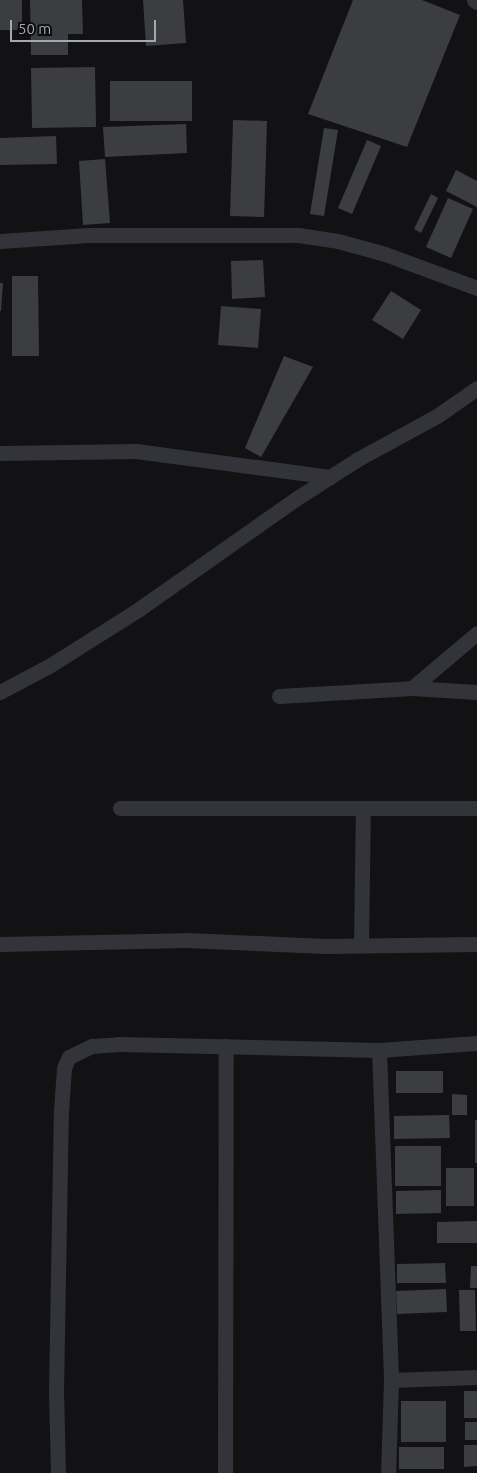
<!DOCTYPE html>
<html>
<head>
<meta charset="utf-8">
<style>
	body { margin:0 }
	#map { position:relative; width:477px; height:1473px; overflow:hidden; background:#121214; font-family:Ubuntu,sans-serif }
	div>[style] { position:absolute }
	.building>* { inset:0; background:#3c3d41 }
	.street>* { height:15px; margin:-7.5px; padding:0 7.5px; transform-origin:7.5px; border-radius:7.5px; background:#333439 }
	span { translate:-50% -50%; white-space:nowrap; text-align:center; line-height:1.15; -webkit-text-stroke:4.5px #0d0d0e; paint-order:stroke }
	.scale { position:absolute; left:10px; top:20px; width:146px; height:22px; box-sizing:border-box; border:2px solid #a3a8b5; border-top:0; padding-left:6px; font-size:15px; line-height:18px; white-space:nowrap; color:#a3a8b5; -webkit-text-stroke:4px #0d0d0e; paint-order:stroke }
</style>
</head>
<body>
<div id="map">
	<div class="building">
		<div style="clip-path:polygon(0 0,22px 0,22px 30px,0 30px)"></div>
		<div style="clip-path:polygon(30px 0,82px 0,83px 34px,68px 34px,68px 55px,31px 55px)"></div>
		<div style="clip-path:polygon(143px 0,183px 0,186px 43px,146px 46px)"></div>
		<div style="clip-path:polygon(353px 0,422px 0,460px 15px,407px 147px,308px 114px)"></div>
		<div style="clip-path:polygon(95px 67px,96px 127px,32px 128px,31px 68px)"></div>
		<div style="clip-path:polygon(110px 81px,192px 81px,192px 121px,110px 121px)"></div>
		<div style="clip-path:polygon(233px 120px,267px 121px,264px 217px,230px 216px)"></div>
		<div style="clip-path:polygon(186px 124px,187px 153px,105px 157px,103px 127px)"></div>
		<div style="clip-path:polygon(324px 128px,338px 130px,324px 216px,310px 214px)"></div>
		<div style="clip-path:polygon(56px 136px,57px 164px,0 165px,0 138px)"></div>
		<div style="clip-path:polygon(367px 140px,381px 146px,352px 214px,338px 208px)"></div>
		<div style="clip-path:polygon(105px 159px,110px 223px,83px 225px,79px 161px)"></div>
		<div style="clip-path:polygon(456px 170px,477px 181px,477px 207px,446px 191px)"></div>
		<div style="clip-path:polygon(431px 194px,438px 198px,421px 233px,414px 229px)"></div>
		<div style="clip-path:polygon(448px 198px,473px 209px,451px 258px,426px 247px)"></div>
		<div style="clip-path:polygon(263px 260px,265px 297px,232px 299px,231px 261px)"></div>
		<div style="clip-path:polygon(12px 276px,38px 276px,39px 356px,12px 356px)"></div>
		<div style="clip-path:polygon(0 283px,3px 283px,1px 311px,0 311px)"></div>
		<div style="clip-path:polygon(391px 291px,421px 310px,403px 339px,372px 320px)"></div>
		<div style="clip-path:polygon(221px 306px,261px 309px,258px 348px,218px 345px)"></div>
		<div style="clip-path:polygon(284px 356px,313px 367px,261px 457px,245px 448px)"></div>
		<div style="clip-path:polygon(396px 1071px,443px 1071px,443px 1093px,396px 1093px)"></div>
		<div style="clip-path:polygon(452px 1094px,467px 1095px,467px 1115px,452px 1115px)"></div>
		<div style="clip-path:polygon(449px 1115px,450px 1138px,394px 1139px,394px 1116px)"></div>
		<div style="clip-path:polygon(475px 1120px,477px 1120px,477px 1163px,475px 1163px)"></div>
		<div style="clip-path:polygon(395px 1146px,441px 1146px,441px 1186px,395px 1186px)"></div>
		<div style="clip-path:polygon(446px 1168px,474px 1168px,474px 1206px,446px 1206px)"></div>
		<div style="clip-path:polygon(441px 1190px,441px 1213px,396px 1214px,396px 1191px)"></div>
		<div style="clip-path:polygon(477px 1221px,477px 1243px,437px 1243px,437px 1222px)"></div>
		<div style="clip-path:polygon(445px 1263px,446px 1283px,397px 1283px,397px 1264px)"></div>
		<div style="clip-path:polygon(471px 1266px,477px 1266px,477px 1288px,470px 1288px)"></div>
		<div style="clip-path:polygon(446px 1289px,447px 1312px,397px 1314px,396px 1291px)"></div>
		<div style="clip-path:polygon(459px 1290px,475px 1290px,476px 1331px,460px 1331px)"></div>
		<div style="clip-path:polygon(464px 1391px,477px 1391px,477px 1418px,464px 1418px)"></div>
		<div style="clip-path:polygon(401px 1401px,446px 1401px,446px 1442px,401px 1442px)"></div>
		<div style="clip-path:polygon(465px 1422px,477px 1422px,477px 1440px,465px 1440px)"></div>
		<div style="clip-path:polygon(464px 1445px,477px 1445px,477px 1466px,464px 1467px)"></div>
		<div style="clip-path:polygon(399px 1447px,444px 1447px,444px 1469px,399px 1469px)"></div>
	</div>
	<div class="street">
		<div style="left:474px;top:0;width:4px;rotate:34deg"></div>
		<div style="left:0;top:241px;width:89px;rotate:-3.9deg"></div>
		<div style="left:89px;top:235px;width:209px"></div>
		<div style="left:298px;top:235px;width:40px;rotate:8.5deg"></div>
		<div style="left:338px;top:241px;width:49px;rotate:15.5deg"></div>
		<div style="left:385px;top:254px;width:98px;rotate:20.3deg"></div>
		<div style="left:0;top:453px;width:136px;rotate:-0.8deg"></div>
		<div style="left:136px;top:451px;width:196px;rotate:7.6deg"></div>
		<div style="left:412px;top:688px;width:85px;rotate:-40.2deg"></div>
		<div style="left:0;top:692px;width:55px;rotate:-28deg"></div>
		<div style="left:49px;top:666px;width:107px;rotate:-32.3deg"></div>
		<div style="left:139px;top:609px;width:193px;rotate:-35.1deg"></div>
		<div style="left:297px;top:498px;width:72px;rotate:-32.6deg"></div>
		<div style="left:358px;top:459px;width:90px;rotate:-28.6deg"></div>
		<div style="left:437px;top:416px;width:49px;rotate:-35deg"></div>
		<div style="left:279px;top:696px;width:133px;rotate:-3.4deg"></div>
		<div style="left:412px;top:688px;width:65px;rotate:3.5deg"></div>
		<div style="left:120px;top:808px;width:357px"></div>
		<div style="left:0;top:944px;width:185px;rotate:-1.2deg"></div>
		<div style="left:185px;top:940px;width:141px;rotate:2.4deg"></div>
		<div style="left:326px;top:946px;width:151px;rotate:-0.8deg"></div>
		<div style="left:361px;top:945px;width:137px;rotate:-89.2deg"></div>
		<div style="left:379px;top:1050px;width:330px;rotate:87.9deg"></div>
		<div style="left:391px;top:1380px;width:93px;rotate:91.8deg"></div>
		<div style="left:391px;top:1380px;width:86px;rotate:-2deg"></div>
		<div style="left:58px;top:1473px;width:82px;rotate:-91.4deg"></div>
		<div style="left:56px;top:1391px;width:280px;rotate:-89deg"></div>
		<div style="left:61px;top:1111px;width:43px;rotate:-86deg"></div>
		<div style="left:64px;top:1068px;width:12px;rotate:-66deg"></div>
		<div style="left:69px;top:1057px;width:25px;rotate:-26deg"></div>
		<div style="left:92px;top:1046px;width:27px;rotate:-4deg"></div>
		<div style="left:119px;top:1044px;width:260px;rotate:1.3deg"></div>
		<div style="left:379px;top:1050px;width:98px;rotate:-4.1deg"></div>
		<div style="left:225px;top:1473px;width:427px;rotate:-89.9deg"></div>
	</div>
	<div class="scale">50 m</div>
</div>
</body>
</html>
